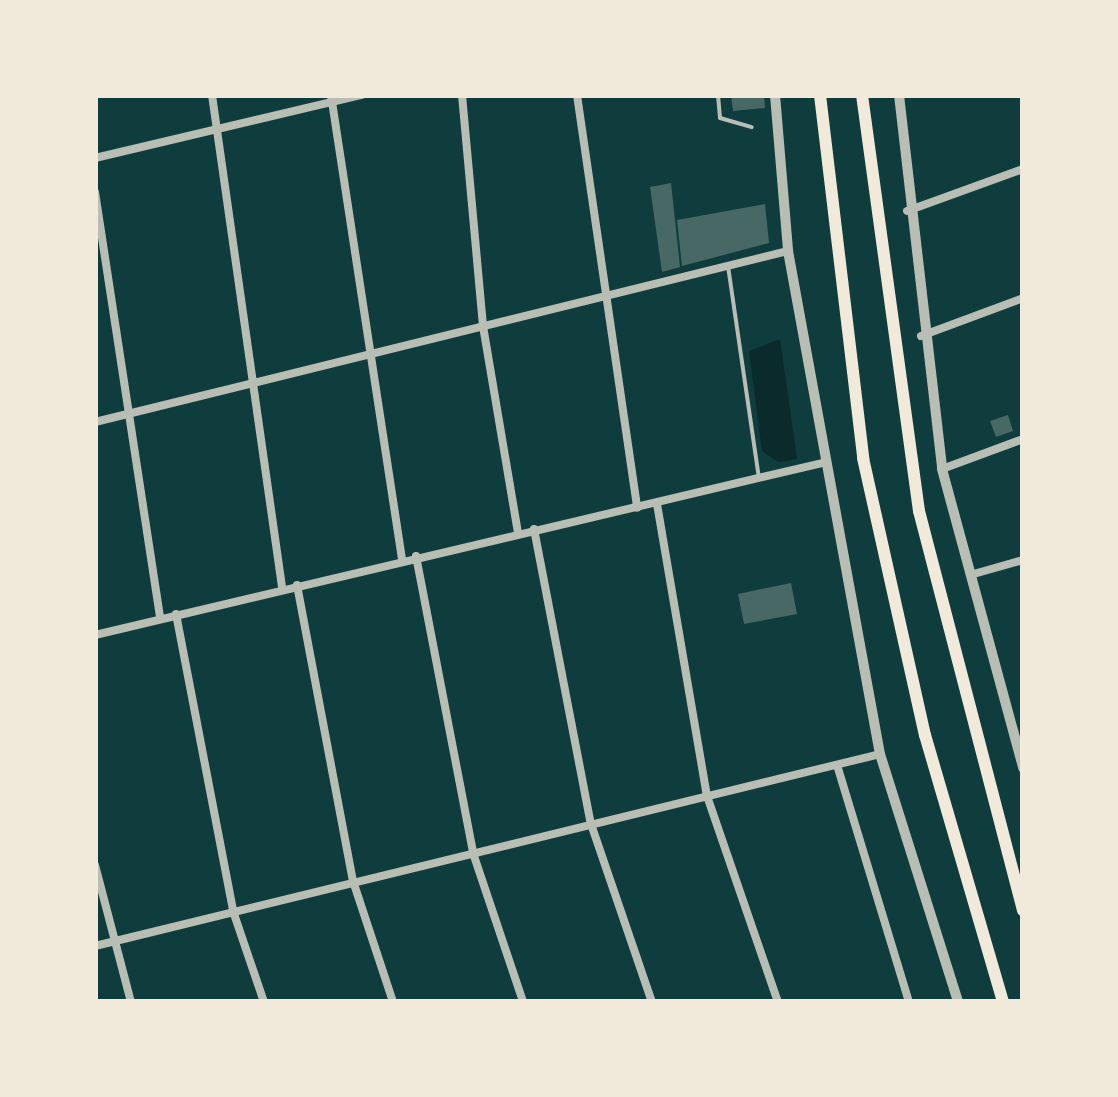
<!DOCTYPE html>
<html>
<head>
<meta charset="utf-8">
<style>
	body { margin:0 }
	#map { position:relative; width:1118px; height:1097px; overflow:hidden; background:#0f3d3e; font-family:Lora,serif }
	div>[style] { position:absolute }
	.water>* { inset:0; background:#0a2a2b }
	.building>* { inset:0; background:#486865 }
	.service>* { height:4px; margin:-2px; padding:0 2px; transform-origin:2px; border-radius:2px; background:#b8beb3 }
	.minor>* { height:8px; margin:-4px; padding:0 4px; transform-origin:4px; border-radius:4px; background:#b8beb3 }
	.tertiary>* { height:10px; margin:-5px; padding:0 5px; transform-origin:5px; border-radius:5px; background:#b8beb3 }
	.trunk>* { height:12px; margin:-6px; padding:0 6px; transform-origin:6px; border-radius:6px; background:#f1e9da }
	span { translate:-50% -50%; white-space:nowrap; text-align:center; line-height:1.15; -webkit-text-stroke:10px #f1e9da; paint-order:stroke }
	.frame { position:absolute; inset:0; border:98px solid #f1e9da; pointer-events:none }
</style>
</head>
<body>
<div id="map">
	<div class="water">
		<div style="clip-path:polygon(780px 339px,797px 459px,778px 462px,762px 451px,749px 351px)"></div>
	</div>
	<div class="building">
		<div style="clip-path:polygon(731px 95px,764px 95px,765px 108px,733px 111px)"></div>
		<div style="clip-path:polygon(671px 183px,680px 267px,662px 272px,650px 187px)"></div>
		<div style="clip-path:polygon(765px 204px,769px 243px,682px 266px,677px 220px)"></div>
		<div style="clip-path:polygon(1008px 415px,1013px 431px,996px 437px,990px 421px)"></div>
		<div style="clip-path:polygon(791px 583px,797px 614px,744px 624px,738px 594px)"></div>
	</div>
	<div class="service">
		<div style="left:718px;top:95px;width:23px;rotate:85deg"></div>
		<div style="left:720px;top:118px;width:33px;rotate:16deg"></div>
		<div style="left:728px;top:266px;width:215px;rotate:81.7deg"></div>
	</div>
	<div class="minor">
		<div style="left:212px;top:95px;width:499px;rotate:81.9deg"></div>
		<div style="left:331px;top:95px;width:469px;rotate:81.3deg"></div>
		<div style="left:462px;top:95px;width:232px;rotate:84.8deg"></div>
		<div style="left:483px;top:326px;width:210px;rotate:80.4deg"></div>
		<div style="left:577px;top:95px;width:417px;rotate:81.7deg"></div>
		<div style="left:95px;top:158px;width:274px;rotate:-13.3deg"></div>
		<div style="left:95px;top:192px;width:430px;rotate:81.3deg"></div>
		<div style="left:907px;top:211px;width:123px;rotate:-19.9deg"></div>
		<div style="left:921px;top:336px;width:109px;rotate:-20.4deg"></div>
		<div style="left:95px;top:422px;width:714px;rotate:-13.86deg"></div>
		<div style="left:942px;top:469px;width:86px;rotate:-20.3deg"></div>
		<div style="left:657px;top:504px;width:296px;rotate:80.3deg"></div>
		<div style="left:707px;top:796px;width:218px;rotate:71deg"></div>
		<div style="left:534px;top:529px;width:300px;rotate:79.1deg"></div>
		<div style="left:591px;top:824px;width:188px;rotate:71.1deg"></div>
		<div style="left:416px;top:556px;width:302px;rotate:79.1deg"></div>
		<div style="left:473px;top:853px;width:157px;rotate:71.4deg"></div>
		<div style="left:970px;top:575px;width:55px;rotate:-15.8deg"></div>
		<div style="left:297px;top:585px;width:301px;rotate:79.3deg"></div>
		<div style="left:353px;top:881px;width:127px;rotate:71.7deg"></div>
		<div style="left:176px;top:614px;width:302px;rotate:79.1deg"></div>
		<div style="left:233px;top:911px;width:96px;rotate:71.2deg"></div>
		<div style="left:95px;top:635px;width:747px;rotate:-13.31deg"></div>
		<div style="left:837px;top:765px;width:248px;rotate:73.1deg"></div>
		<div style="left:95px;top:865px;width:142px;rotate:75.3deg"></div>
		<div style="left:95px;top:946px;width:808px;rotate:-13.74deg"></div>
	</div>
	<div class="tertiary">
		<div style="left:775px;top:95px;width:157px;rotate:85.2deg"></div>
		<div style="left:788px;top:251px;width:511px;rotate:79.64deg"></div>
		<div style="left:880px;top:754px;width:260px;rotate:72.5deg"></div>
		<div style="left:899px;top:95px;width:376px;rotate:83.4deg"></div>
		<div style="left:942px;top:469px;width:310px;rotate:74.8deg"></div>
	</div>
	<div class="trunk">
		<div style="left:820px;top:95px;width:366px;rotate:83.2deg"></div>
		<div style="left:863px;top:458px;width:284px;rotate:77.4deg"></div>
		<div style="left:925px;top:735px;width:278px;rotate:73.7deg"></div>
		<div style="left:862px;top:95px;width:420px;rotate:82.2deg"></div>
		<div style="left:919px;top:511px;width:413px;rotate:75.4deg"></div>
	</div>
	<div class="frame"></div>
</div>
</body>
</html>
